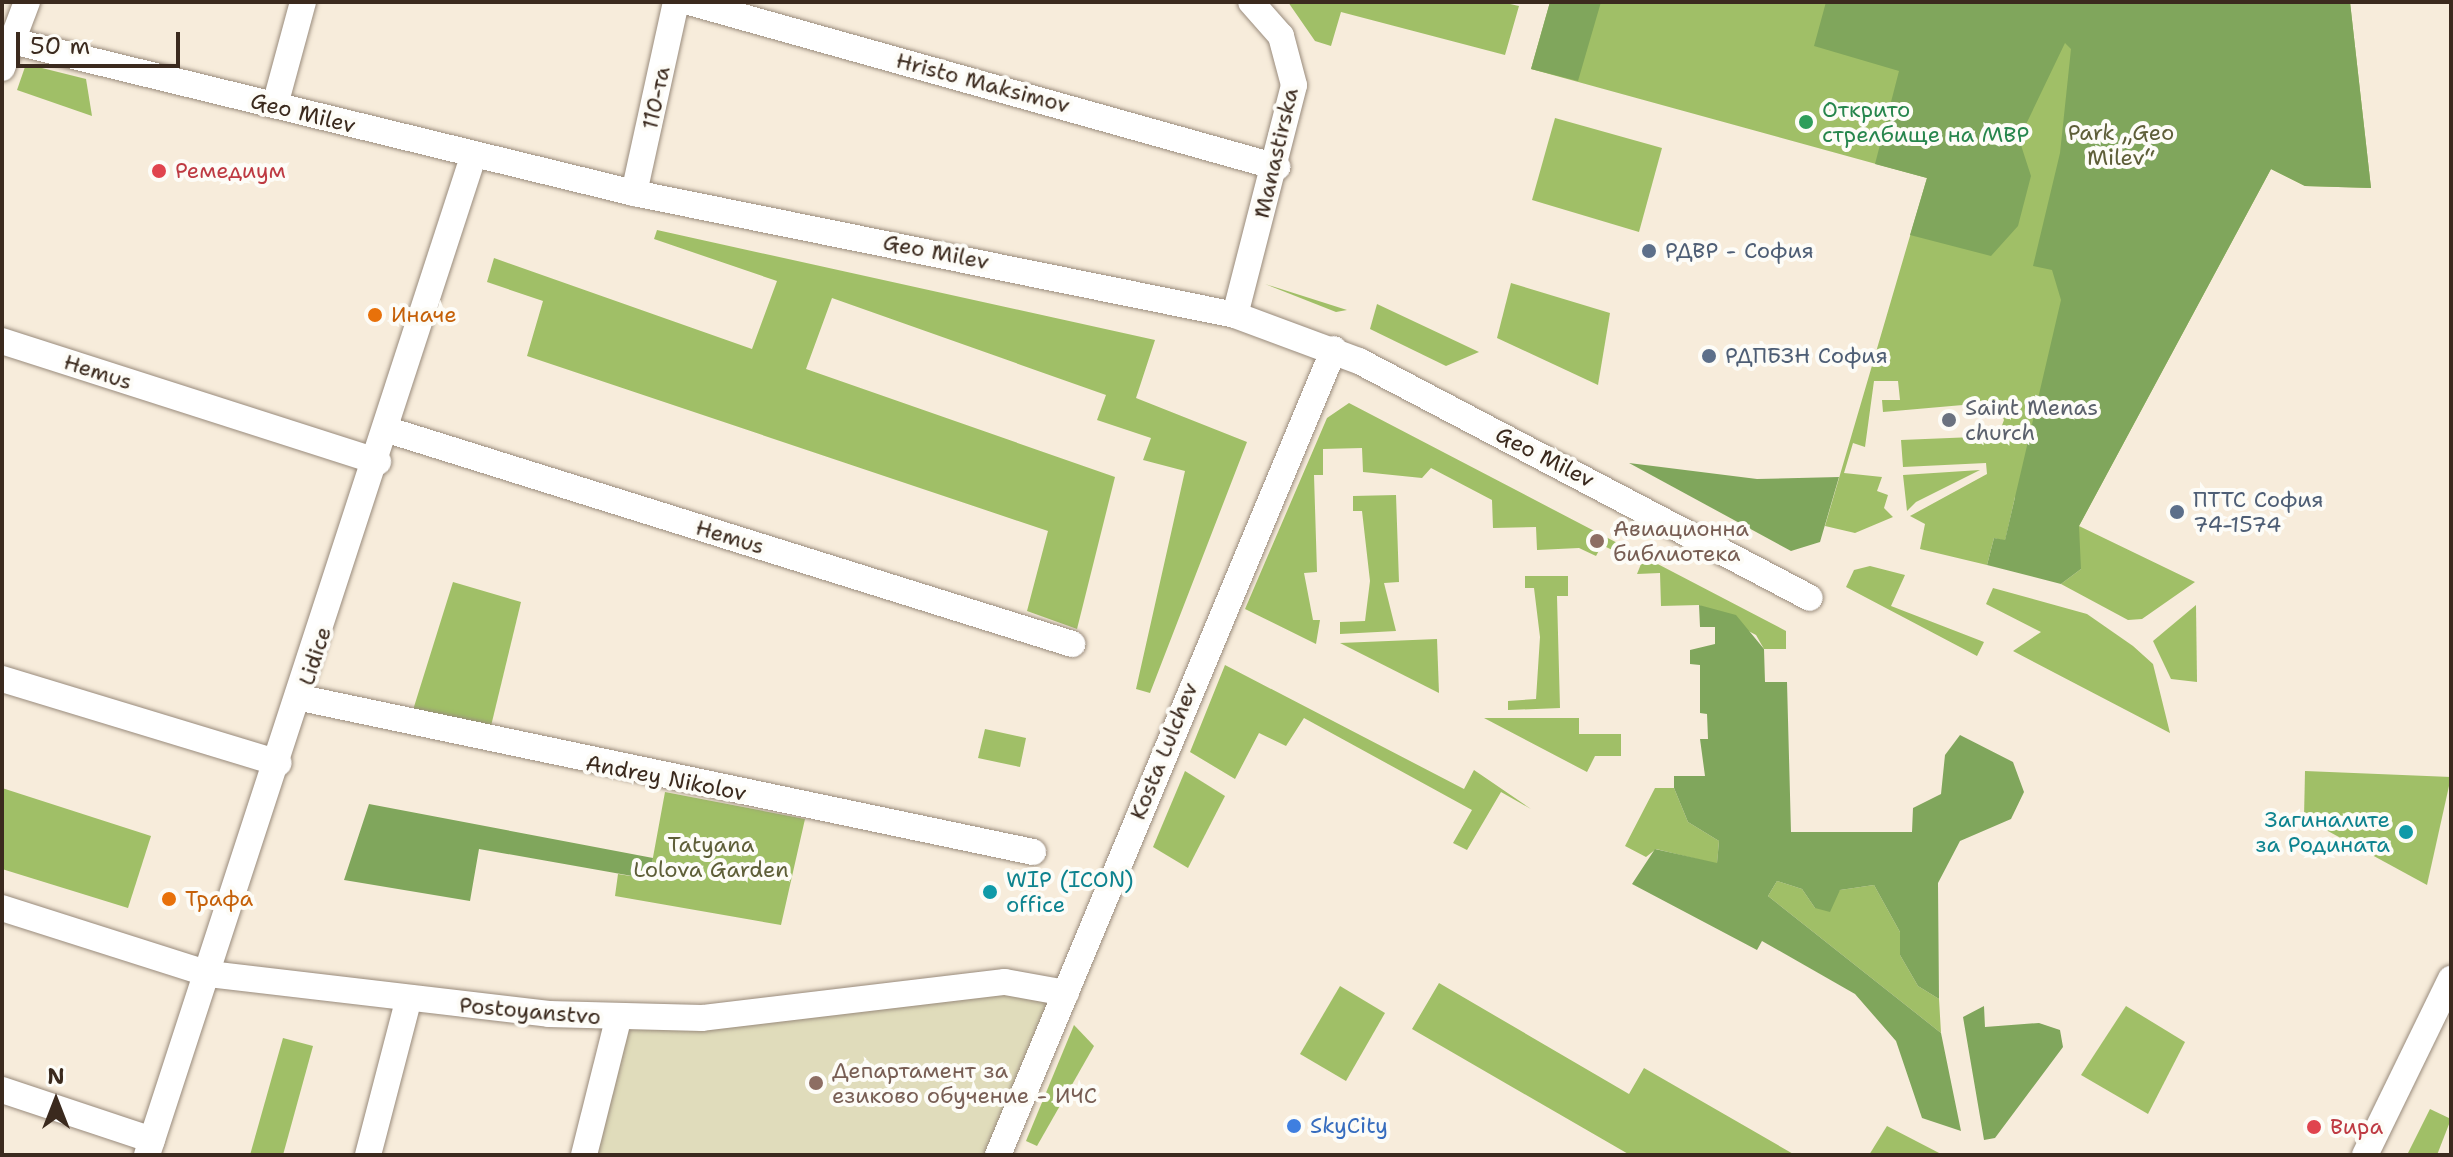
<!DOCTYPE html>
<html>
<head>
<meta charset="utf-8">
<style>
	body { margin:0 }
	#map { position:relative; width:2453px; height:1157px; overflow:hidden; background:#f7ecdb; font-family:"Shantell Sans",sans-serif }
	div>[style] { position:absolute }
	.built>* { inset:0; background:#e0dcbb }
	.green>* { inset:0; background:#a0bf67 }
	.forest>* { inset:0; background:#80a65c }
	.roads { filter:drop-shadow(0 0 2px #998b7c) drop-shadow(0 0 2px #998b7c) }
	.minor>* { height:26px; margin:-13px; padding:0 13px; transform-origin:13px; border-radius:13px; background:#fff }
	.dots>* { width:22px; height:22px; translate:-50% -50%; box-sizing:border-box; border:4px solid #fdfcf7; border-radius:50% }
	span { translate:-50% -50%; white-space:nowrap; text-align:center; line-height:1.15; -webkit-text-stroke:8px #fdfcf7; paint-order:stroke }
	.street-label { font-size:22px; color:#3b2a1e }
	.leisure-label { font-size:22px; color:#27864d }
	.left { translate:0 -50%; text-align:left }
	.park-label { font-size:22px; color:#5e5e38 }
	.health-label { font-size:22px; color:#be3a42 }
	.service-label { font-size:22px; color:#4e5e75 }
	.food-label { font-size:22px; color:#c56008 }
	.worship-label { font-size:22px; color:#5b616d }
	.education-label { font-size:22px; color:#785e54 }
	.culture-label { font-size:22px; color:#0d838f }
	.right { translate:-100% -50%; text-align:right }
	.shop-label { font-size:22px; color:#366cbe }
	.frame { position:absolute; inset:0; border:4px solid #3b2a1e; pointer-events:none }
	.north { position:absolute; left:16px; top:1061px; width:80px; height:80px; -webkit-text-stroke:6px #fdfcf7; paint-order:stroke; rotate:0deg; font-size:22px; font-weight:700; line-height:32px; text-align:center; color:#3b2a1e }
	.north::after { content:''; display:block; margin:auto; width:28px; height:36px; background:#3b2a1e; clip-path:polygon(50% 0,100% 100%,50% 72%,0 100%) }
	.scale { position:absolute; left:16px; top:32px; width:164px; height:36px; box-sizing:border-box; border:4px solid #3b2a1e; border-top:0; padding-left:10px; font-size:24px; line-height:28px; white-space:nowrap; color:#3b2a1e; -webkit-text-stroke:6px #fdfcf7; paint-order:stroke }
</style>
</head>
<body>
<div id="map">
	<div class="built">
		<div style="clip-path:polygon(944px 992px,1066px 993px,998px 1155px,584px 1155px,618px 1020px)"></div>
	</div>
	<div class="green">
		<div style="clip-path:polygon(1288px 2px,1501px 2px,1519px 6px,1505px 55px,1341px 12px,1331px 46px,1315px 41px)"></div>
		<div style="clip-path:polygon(1550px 2px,2350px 2px,2371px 188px,2305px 186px,2271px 169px,2079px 526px,2195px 582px,2142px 619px,2128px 620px,2061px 584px,2081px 569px,2015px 497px,2005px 541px,1994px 538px,1987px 565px,1920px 549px,1925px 524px,1910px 516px,1987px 474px,1986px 463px,1903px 467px,1901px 440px,1998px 436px,2004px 420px,1997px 402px,1883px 412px,1882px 400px,1900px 400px,1898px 381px,1874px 381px,1865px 447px,1853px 443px,1844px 473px,1882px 477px,1877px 491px,1888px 495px,1884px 508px,1893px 517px,1855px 533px,1825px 526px,1927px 178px,1531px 69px)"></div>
		<div style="clip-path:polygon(26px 64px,86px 79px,92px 116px,17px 90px)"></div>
		<div style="clip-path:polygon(1555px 118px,1662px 148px,1639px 232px,1532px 200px)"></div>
		<div style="clip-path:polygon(657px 230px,1155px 340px,1136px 398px,1247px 442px,1150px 693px,1136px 689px,1185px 471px,1143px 460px,1151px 438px,1097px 420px,1106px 395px,832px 298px,806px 369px,1115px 477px,1077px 629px,1027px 611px,1048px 531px,527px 356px,543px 301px,487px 282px,494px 258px,752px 349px,777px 281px,654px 239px)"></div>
		<div style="clip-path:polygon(1511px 283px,1610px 313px,1598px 385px,1497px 338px)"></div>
		<div style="clip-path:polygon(1265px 284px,1347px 310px,1336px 312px)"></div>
		<div style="clip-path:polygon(1377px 304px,1479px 352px,1446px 366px,1370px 329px)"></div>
		<div style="clip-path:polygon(1349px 403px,1786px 631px,1786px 649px,1764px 649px,1756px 635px,1699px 605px,1661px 606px,1660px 573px,1637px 574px,1641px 564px,1602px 545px,1596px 556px,1579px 548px,1537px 550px,1536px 527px,1493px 528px,1492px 500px,1431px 468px,1422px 478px,1363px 472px,1362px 448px,1323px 449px,1323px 475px,1314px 475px,1317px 572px,1304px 573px,1313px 620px,1320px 620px,1316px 644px,1245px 609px,1327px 418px)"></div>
		<div style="clip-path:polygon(1980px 470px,1916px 502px,1907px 511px,1903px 475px)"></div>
		<div style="clip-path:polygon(1396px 495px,1399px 582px,1384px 583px,1396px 631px,1340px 634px,1340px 622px,1365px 621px,1370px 581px,1362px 511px,1353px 511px,1353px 496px)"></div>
		<div style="clip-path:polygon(1870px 566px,1905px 575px,1891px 606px,1984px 642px,1977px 656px,1846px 587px,1854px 570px)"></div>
		<div style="clip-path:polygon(1525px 576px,1568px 576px,1568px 596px,1557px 596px,1560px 708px,1508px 710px,1508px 701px,1536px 699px,1540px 637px,1534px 588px,1525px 588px)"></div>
		<div style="clip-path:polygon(453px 582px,521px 602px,491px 726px,413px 710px)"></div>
		<div style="clip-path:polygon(1993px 588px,2087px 614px,2133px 646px,2153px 664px,2170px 733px,2013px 651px,2041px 632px,1986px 604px)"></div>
		<div style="clip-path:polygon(2196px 605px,2197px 682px,2171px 679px,2153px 641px)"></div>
		<div style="clip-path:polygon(1437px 639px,1439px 693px,1340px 643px)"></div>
		<div style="clip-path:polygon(1225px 665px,1464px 789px,1474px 770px,1531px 809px,1501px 792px,1467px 850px,1453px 843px,1472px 810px,1304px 718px,1286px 746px,1259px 733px,1235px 779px,1190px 752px)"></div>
		<div style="clip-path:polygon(1484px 718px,1579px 718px,1579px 734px,1621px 734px,1621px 756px,1595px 756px,1587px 772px)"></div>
		<div style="clip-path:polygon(985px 729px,1026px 738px,1020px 767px,978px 758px)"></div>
		<div style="clip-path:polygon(1185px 771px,1225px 796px,1188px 868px,1153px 847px)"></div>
		<div style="clip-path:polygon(2305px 771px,2451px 777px,2427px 885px,2304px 818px)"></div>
		<div style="clip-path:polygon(2px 788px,151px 836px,128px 908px,2px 869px)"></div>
		<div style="clip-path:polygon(1655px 788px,1674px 788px,1688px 822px,1719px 841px,1717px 864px,1656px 849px,1646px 857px,1625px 846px)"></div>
		<div style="clip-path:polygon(665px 792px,805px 819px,781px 925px,615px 896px,618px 874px,649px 879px)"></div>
		<div style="clip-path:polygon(1777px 881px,1802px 889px,1815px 908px,1840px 890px,1874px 885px,1900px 932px,1900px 955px,1918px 986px,1939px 999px,1941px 1033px,1768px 896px)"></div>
		<div style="clip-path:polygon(1439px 983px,1629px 1094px,1644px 1068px,1795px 1155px,1630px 1155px,1412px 1029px)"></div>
		<div style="clip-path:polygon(1340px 986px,1385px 1013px,1346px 1081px,1300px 1054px)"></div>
		<div style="clip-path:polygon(2126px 1006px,2185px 1042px,2148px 1114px,2081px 1075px)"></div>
		<div style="clip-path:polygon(1074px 1025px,1094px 1046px,1037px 1146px,1026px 1141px)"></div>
		<div style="clip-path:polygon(283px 1038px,313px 1046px,283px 1155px,250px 1155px)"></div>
		<div style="clip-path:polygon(2430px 1109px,2451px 1119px,2437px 1155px,2407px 1155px)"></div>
		<div style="clip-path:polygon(1887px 1126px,1943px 1155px,1869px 1155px)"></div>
	</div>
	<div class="forest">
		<div style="clip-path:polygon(1550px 2px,1601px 2px,1578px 81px,1531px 69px)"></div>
		<div style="clip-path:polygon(1826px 2px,2350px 2px,2371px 188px,2305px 186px,2271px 169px,2079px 526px,2081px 569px,2061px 584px,1987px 565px,1994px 538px,2005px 540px,2061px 300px,2052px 270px,2033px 266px,2060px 153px,2071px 49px,2065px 43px,2019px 139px,2031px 176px,2018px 226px,1991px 256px,1910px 235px,1927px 178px,1875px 164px,1899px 71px,1814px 46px)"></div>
		<div style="clip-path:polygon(1629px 463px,1757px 479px,1839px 477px,1820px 542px,1791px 551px)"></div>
		<div style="clip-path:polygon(1699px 605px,1736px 615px,1764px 649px,1765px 682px,1787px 682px,1791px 832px,1912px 832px,1913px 808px,1941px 794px,1945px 755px,1960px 735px,2013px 762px,2024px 792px,2011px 819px,1960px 841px,1938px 883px,1939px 999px,1918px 986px,1900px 955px,1900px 932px,1874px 885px,1840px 890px,1830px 912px,1815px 908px,1802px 889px,1777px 881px,1768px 896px,1941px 1033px,1961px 1131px,1922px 1118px,1896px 1041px,1855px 994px,1762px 941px,1757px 950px,1632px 884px,1655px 849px,1717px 863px,1719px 841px,1688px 822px,1674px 788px,1674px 776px,1705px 776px,1700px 739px,1708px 739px,1707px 714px,1700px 713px,1700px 665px,1690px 664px,1690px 650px,1715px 644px,1715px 627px,1700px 627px)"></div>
		<div style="clip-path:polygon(369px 804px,653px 858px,649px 879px,479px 849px,470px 901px,344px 880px)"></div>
		<div style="clip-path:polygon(1984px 1006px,1985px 1027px,2039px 1023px,2060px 1030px,2063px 1047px,1995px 1138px,1984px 1140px,1963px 1017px)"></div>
	</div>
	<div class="roads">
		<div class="minor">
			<div style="left:689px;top:2px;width:611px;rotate:15.67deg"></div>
			<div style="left:12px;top:41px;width:640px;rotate:13.73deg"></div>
			<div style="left:634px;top:193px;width:613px;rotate:11.47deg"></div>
			<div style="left:1235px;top:315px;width:132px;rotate:20.4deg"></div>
			<div style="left:1359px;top:361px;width:509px;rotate:27.72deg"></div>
			<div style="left:2px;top:68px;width:71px;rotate:-69.3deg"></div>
			<div style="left:275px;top:105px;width:107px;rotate:-74.8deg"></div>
			<div style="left:634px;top:193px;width:196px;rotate:-77.6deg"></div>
			<div style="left:1235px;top:315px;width:237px;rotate:-75.6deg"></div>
			<div style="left:1294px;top:85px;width:51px;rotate:-104.9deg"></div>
			<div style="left:1281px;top:36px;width:45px;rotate:-131.4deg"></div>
			<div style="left:2px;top:341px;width:395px;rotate:17.8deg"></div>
			<div style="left:388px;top:430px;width:717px;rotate:17.37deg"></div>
			<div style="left:2px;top:679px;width:289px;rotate:16.9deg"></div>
			<div style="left:301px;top:698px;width:748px;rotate:11.88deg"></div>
			<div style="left:2px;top:908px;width:217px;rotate:17.7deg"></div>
			<div style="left:209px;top:974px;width:342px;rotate:6.7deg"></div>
			<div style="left:549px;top:1014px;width:153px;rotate:1.5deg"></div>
			<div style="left:702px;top:1018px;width:305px;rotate:-6.8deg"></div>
			<div style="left:1005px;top:982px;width:62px;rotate:10.2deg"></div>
			<div style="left:2px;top:1090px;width:158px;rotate:18.4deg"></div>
			<div style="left:147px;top:1155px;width:1053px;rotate:-71.91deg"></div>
			<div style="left:368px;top:1155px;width:162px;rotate:-75.4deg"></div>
			<div style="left:584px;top:1155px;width:139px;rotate:-75.9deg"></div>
			<div style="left:998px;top:1155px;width:873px;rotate:-67.37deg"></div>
			<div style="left:2365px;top:1155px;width:196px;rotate:-64deg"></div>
		</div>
	</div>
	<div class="dots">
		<div style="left:1806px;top:122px;background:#2e9e5b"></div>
		<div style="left:159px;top:171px;background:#e0444e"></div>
		<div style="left:1649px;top:251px;background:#5c6f8a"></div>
		<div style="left:375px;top:315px;background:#e8710a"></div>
		<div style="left:1709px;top:356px;background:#5c6f8a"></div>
		<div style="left:1949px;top:420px;background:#6b7280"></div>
		<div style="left:2177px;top:512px;background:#5c6f8a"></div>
		<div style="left:1597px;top:541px;background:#8d6e63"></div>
		<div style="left:2406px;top:832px;background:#0f9aa8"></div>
		<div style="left:990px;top:892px;background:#0f9aa8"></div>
		<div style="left:169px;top:899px;background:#e8710a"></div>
		<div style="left:816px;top:1083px;background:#8d6e63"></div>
		<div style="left:1294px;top:1126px;background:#3f7fe0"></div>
		<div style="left:2314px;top:1127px;background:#e0444e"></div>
	</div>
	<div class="street-label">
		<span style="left:983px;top:83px;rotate:15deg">Hristo Maksimov</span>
		<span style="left:656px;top:98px;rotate:-78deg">110-та</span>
		<span style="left:303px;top:113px;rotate:14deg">Geo Milev</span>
		<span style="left:1276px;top:153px;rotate:-77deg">Manastirska</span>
		<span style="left:936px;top:252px;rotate:11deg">Geo Milev</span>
		<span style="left:98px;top:372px;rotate:18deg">Hemus</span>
		<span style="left:1545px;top:457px;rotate:27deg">Geo Milev</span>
		<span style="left:730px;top:537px;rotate:17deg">Hemus</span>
		<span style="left:315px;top:656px;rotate:-72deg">Lidice</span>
		<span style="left:1164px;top:751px;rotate:-68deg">Kosta Lulchev</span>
		<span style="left:666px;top:778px;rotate:11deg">Andrey Nikolov</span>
		<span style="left:530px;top:1011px;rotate:5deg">Postoyanstvo</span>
	</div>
	<div class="leisure-label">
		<span class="left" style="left:1822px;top:122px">Открито<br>стрелбище на МВР</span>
	</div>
	<div class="park-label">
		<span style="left:2121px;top:145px">Park „Geo<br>Milev“</span>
		<span style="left:711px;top:857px">Tatyana<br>Lolova Garden</span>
	</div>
	<div class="health-label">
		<span class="left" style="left:175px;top:171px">Ремедиум</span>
		<span class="left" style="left:2330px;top:1127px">Вира</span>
	</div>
	<div class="service-label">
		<span class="left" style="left:1665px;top:251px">РДВР - София</span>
		<span class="left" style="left:1725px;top:356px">РДПБЗН София</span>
		<span class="left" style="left:2193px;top:512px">ПТТС София<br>74-1574</span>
	</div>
	<div class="food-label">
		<span class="left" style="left:391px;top:315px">Иначе</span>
		<span class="left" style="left:185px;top:899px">Трафа</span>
	</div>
	<div class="worship-label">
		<span class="left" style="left:1965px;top:420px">Saint Menas<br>church</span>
	</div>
	<div class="education-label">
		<span class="left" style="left:1613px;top:541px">Авиационна<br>библиотека</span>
		<span class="left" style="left:832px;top:1083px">Департамент за<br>езиково обучение - ИЧС</span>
	</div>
	<div class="culture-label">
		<span class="right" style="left:2390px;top:832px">Загиналите<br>за Родината</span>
		<span class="left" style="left:1006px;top:892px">WIP (ICON)<br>office</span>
	</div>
	<div class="shop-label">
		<span class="left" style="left:1310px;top:1126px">SkyCity</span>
	</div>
	<div class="frame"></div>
	<div class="north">N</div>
	<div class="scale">50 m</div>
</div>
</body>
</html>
